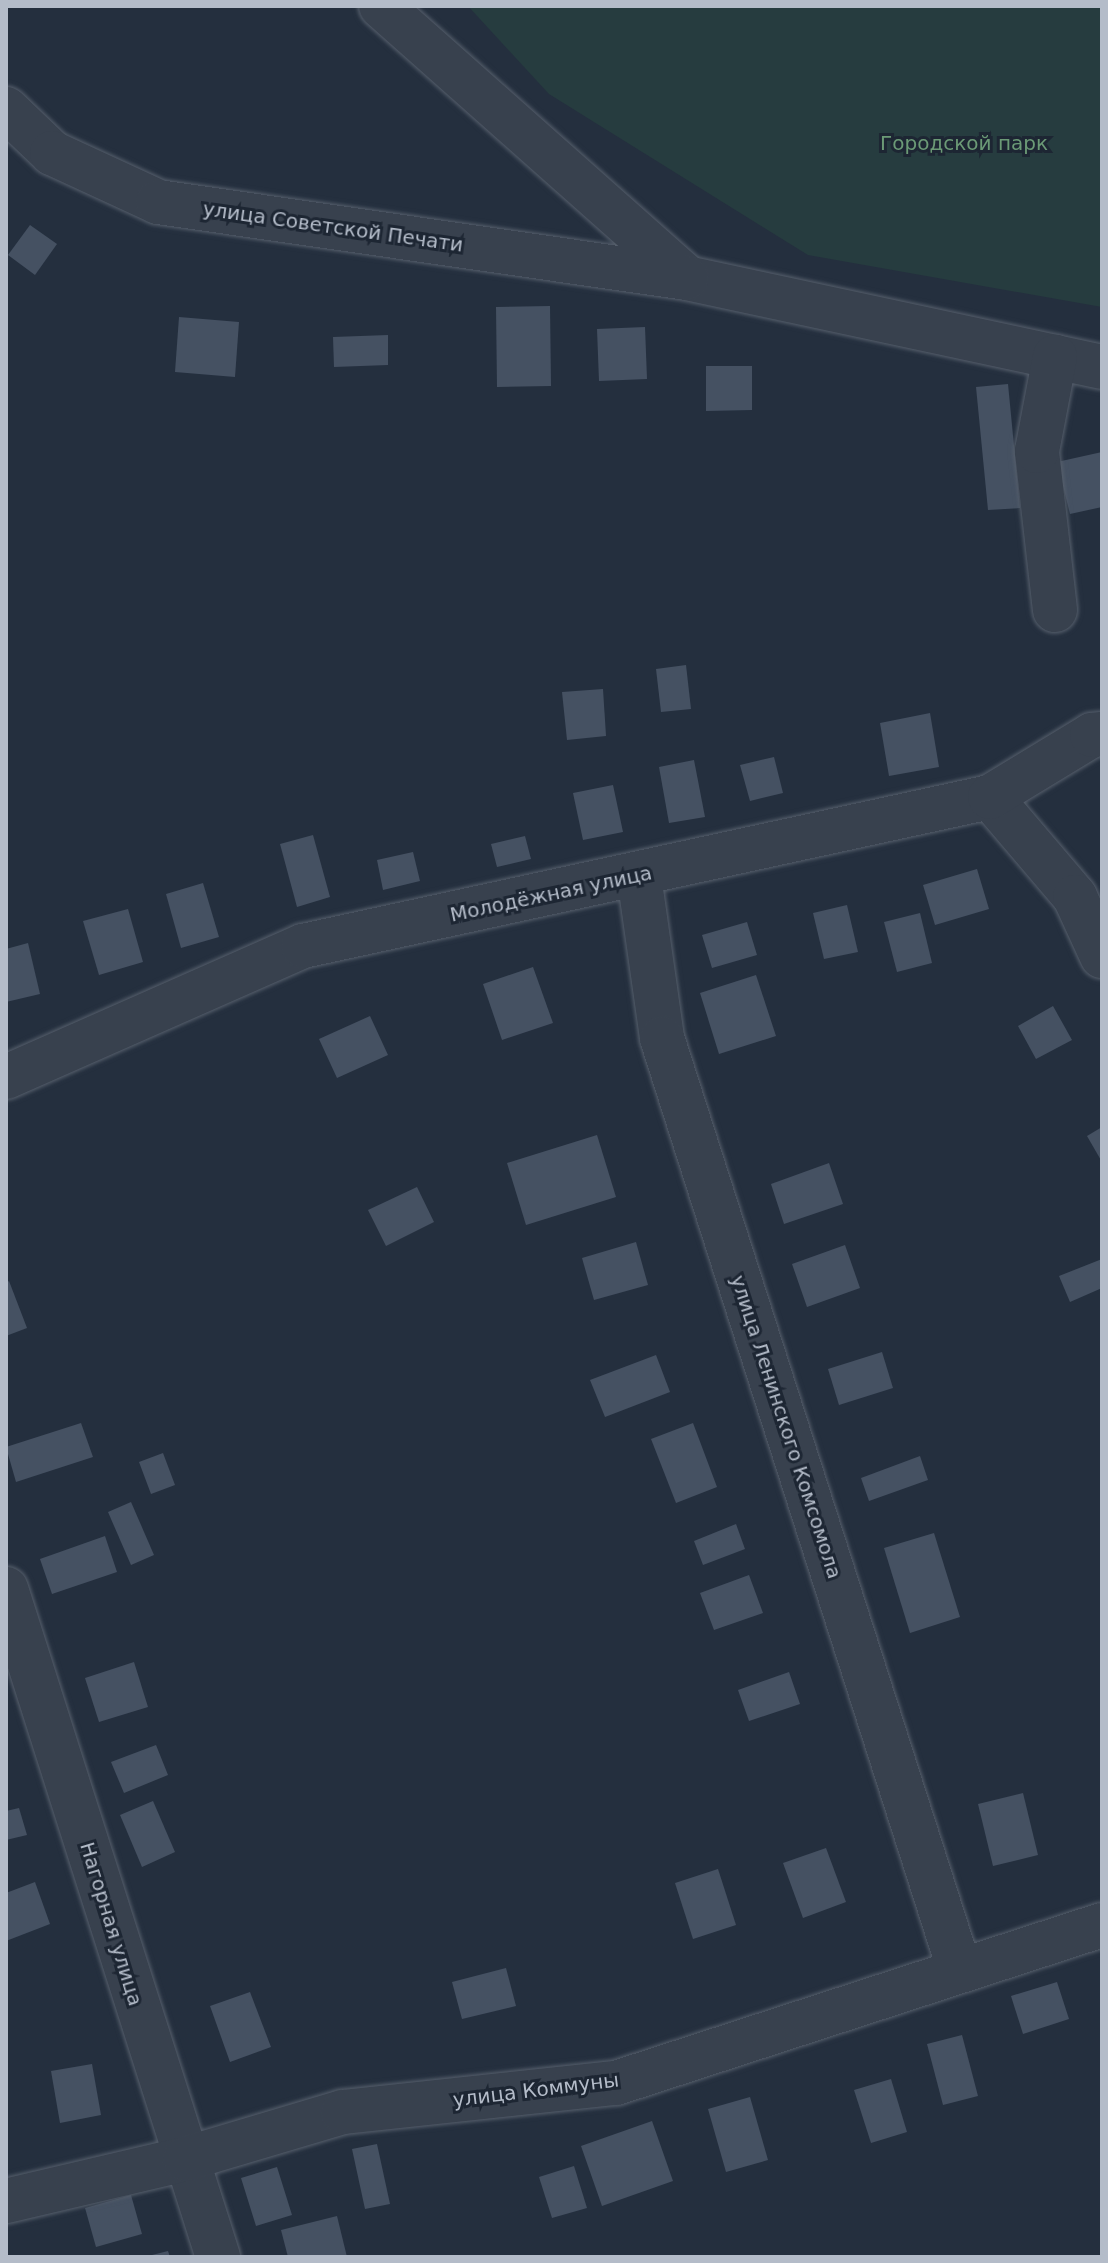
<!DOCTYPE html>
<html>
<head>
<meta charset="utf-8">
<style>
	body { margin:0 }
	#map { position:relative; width:1108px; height:2263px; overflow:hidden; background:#242f3e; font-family:"DejaVu Sans",sans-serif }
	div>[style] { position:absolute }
	.green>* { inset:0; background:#263c3f }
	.building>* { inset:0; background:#455162 }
	.roads { filter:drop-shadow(0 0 2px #565f6c) drop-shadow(0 0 2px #565f6c) }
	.minor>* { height:44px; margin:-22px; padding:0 22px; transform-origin:22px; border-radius:22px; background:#38414e }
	span { translate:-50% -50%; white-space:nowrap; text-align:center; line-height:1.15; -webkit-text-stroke:6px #1d2633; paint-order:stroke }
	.park-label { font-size:20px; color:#6b9a76 }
	.street-label { font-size:20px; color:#b4bcc9 }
	.frame { position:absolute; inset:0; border:8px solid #b4bcc9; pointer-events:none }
</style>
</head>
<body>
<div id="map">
	<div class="green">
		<div style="clip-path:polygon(468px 6px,1102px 6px,1102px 307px,808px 255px,549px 94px)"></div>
	</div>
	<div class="building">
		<div style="clip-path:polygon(30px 225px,57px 244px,35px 275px,8px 255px)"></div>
		<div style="clip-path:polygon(550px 306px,551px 386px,497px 387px,496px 307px)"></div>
		<div style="clip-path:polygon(179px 317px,239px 322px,235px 377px,175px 372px)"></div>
		<div style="clip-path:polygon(645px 327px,647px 379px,599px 381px,597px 329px)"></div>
		<div style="clip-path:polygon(388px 335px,388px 365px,334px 367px,333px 337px)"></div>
		<div style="clip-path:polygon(706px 366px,752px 366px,752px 410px,706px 411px)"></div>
		<div style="clip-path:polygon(1008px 384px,1020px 508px,988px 510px,976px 387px)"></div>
		<div style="clip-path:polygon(1102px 452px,1102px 507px,1070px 514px,1057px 462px)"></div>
		<div style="clip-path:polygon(686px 665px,691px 709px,661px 712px,656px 669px)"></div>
		<div style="clip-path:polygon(603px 689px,606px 736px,567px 740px,562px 692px)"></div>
		<div style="clip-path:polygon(930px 713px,939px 767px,889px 776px,880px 723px)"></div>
		<div style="clip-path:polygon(774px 757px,783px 793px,750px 801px,740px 765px)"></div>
		<div style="clip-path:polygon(694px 760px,705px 817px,669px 823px,659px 767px)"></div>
		<div style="clip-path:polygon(613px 785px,623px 832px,583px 840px,573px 793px)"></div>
		<div style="clip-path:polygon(313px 835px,330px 897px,297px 907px,280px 844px)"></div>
		<div style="clip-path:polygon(525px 836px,531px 859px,497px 867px,491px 844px)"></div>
		<div style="clip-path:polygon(413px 852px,420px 881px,383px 890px,377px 860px)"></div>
		<div style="clip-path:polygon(977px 869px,989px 909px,935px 925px,923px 885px)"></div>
		<div style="clip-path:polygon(203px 883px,219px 937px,181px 948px,166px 894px)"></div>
		<div style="clip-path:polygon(847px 905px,858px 952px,824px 959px,813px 913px)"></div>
		<div style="clip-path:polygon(128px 909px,143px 962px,99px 975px,83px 921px)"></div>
		<div style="clip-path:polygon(920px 913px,932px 963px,897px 972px,884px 922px)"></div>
		<div style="clip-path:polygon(747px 922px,757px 955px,712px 968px,702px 935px)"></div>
		<div style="clip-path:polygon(28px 943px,40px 994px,6px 1002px,6px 949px)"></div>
		<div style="clip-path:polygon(533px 967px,553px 1023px,502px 1040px,483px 984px)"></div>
		<div style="clip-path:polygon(756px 975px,776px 1036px,719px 1054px,700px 993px)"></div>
		<div style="clip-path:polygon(1053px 1006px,1072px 1040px,1036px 1059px,1018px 1026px)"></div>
		<div style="clip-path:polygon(370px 1016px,388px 1055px,337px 1078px,319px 1039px)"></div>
		<div style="clip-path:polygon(1102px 1127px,1102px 1162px,1087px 1136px)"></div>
		<div style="clip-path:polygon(597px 1135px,616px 1197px,526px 1225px,507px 1163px)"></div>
		<div style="clip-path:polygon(829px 1163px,843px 1204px,784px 1224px,771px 1184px)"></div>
		<div style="clip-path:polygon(417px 1187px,434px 1222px,386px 1246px,368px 1210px)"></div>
		<div style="clip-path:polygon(636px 1242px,648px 1285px,594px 1300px,582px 1258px)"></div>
		<div style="clip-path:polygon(845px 1245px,860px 1288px,807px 1307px,792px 1264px)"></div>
		<div style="clip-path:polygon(1102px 1259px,1102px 1288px,1070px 1302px,1059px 1276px)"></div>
		<div style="clip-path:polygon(9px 1281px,27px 1328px,6px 1336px,6px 1283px)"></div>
		<div style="clip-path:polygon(882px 1352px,893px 1388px,839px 1405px,828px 1369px)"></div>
		<div style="clip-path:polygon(656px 1355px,670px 1392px,605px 1417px,590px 1380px)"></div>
		<div style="clip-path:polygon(81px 1423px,93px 1457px,16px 1482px,6px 1447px)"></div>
		<div style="clip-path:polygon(693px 1423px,717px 1487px,676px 1503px,651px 1439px)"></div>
		<div style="clip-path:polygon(163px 1453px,175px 1485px,151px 1494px,139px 1462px)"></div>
		<div style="clip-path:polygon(920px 1456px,928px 1480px,869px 1501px,861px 1478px)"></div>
		<div style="clip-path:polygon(131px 1502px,154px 1555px,131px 1565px,108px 1512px)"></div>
		<div style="clip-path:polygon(736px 1524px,745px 1549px,703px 1565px,694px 1541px)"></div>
		<div style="clip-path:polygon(934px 1533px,960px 1617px,910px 1633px,884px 1548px)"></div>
		<div style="clip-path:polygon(105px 1536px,117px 1572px,52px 1594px,40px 1559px)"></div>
		<div style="clip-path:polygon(749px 1575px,763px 1613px,714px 1630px,700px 1593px)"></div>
		<div style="clip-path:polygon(134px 1662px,148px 1707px,99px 1722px,85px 1678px)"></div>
		<div style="clip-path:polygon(789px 1672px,800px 1704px,749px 1721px,738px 1690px)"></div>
		<div style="clip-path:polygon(156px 1745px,168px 1775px,124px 1793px,111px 1762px)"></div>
		<div style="clip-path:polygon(1023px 1793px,1038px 1855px,993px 1866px,978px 1804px)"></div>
		<div style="clip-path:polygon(153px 1801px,175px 1852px,142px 1867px,120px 1815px)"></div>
		<div style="clip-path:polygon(19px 1808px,27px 1835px,6px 1840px,6px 1811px)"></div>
		<div style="clip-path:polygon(826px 1848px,846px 1902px,803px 1918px,783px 1863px)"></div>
		<div style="clip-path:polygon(718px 1869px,736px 1925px,693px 1939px,675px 1883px)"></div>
		<div style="clip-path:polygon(35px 1882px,50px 1924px,6px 1941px,6px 1893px)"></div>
		<div style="clip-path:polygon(506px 1968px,516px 2006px,462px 2019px,452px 1982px)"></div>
		<div style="clip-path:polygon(1057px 1982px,1069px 2019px,1023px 2034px,1011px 1996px)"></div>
		<div style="clip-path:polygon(250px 1992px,271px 2047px,230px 2062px,210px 2006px)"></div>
		<div style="clip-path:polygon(962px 2035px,978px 2096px,943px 2105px,927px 2044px)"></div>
		<div style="clip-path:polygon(92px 2064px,101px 2115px,60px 2123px,51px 2071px)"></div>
		<div style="clip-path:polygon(891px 2079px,907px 2132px,871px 2143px,854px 2090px)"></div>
		<div style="clip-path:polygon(750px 2097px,768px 2160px,726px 2172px,708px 2109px)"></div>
		<div style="clip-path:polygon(652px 2121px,673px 2181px,602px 2206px,581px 2146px)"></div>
		<div style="clip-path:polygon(377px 2144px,390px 2204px,365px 2209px,352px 2149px)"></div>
		<div style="clip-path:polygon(574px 2166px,587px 2208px,552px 2218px,539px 2177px)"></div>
		<div style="clip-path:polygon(277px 2167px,292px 2215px,256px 2226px,241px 2178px)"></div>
		<div style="clip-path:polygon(131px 2195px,142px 2234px,96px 2247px,85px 2208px)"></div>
		<div style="clip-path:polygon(337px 2216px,347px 2257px,288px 2257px,281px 2230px)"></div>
		<div style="clip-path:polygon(168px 2251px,170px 2257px,148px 2257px,148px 2256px)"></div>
	</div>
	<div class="roads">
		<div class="minor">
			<div style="left:381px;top:6px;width:409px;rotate:41.6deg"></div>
			<div style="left:687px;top:278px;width:424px;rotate:12.1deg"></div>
			<div style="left:6px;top:109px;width:64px;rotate:43.7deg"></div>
			<div style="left:52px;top:153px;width:117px;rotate:24.8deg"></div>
			<div style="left:158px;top:202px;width:534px;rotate:8.18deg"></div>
			<div style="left:1055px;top:610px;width:160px;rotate:-96.5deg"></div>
			<div style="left:1037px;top:451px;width:96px;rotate:-79.2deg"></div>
			<div style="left:990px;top:797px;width:131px;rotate:49.6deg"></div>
			<div style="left:1075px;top:897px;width:65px;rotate:65.4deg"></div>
			<div style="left:639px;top:876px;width:164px;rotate:81.9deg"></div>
			<div style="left:662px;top:1038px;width:979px;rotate:72.29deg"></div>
			<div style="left:6px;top:1077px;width:325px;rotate:-23.8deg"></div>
			<div style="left:303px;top:946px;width:703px;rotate:-12.24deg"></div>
			<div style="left:990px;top:797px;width:119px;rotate:-31.3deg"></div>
			<div style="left:1092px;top:735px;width:10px;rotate:-6deg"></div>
			<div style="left:6px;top:1589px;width:701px;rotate:72.39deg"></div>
			<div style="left:6px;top:2201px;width:184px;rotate:-13.2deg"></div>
			<div style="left:185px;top:2159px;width:165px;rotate:-16.6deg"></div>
			<div style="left:343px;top:2112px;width:275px;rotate:-6.1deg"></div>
			<div style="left:616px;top:2083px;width:511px;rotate:-18.01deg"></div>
		</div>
	</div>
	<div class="park-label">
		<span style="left:964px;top:143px">Городской парк</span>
	</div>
	<div class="street-label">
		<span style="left:333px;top:227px;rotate:8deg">улица Советской Печати</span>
		<span style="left:551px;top:894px;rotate:-12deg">Молодёжная улица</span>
		<span style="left:786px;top:1427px;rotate:72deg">улица Ленинского Комсомола</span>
		<span style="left:111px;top:1924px;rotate:73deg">Нагорная улица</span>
		<span style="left:536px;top:2090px;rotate:-7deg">улица Коммуны</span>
	</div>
	<div class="frame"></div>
</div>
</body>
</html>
